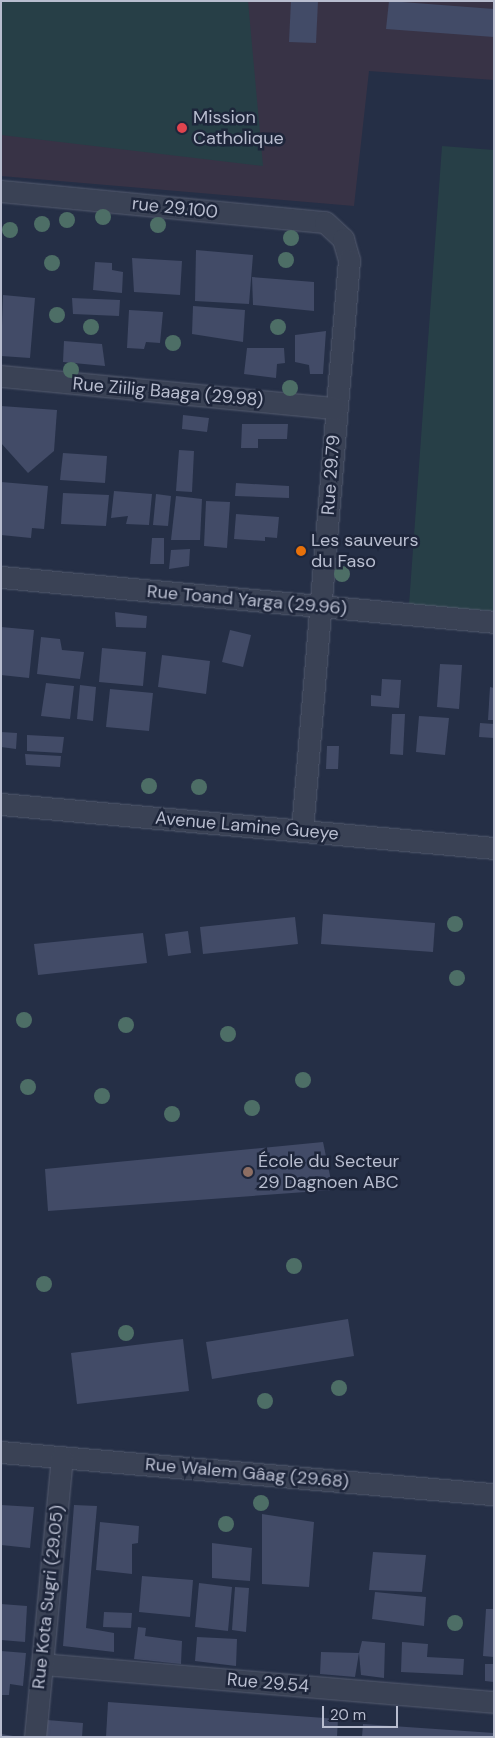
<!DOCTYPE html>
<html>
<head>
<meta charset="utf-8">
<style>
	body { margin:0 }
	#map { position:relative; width:495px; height:1738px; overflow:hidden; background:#252f46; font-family:"DM Sans",sans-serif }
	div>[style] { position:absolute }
	.medical>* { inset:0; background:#383346 }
	.green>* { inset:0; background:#273f47 }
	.building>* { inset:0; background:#424b67 }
	.roads { filter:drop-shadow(0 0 1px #555c70) drop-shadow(0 0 1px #555c70) }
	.minor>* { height:21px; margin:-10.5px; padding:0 10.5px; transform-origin:10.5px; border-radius:10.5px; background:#3a4255 }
	.trees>* { width:16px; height:16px; margin:-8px; border-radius:50%; background:#4d6e66 }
	.dots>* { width:14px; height:14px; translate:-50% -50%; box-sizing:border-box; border:2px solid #1e263b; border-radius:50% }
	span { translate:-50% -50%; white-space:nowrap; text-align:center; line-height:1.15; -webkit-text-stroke:5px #1e263b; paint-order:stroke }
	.poi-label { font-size:18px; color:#b8bdcf }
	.left { translate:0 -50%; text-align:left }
	.street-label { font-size:18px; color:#b8bdcf }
	.frame { position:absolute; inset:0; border:2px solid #b8bdcf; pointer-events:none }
	.scale { position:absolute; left:322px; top:1706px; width:76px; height:22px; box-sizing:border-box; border:2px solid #b8bdcf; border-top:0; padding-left:6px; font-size:15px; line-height:18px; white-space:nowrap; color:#b8bdcf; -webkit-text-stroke:4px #1e263b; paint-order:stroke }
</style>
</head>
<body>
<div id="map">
	<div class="medical">
		<div style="clip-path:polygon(1px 1px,494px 1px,494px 80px,369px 71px,354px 206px,1px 176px)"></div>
	</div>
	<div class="green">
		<div style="clip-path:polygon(1px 1px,248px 1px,263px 166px,1px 135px)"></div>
		<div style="clip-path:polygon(442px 146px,494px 150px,494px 611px,409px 605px)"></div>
	</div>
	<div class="building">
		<div style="clip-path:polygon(291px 1px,318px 1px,316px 43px,289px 42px)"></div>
		<div style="clip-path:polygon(389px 1px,494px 9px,494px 37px,386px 29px)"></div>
		<div style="clip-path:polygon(196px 250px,253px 255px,249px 304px,195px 301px)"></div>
		<div style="clip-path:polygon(132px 258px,182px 261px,180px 295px,134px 292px)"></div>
		<div style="clip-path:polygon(95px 262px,112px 263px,112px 270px,123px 272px,122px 293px,93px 290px)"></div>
		<div style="clip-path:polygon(252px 277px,314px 282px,314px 311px,253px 305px)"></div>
		<div style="clip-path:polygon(3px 295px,35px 298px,30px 358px,1px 356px)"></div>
		<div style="clip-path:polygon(72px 298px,120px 300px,119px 316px,73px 314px)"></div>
		<div style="clip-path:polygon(193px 306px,245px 310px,243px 342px,192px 334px)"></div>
		<div style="clip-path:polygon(129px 310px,163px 312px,160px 343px,146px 342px,144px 349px,127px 348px)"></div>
		<div style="clip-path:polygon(326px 331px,323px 374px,310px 374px,309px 365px,295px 362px,295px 335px)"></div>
		<div style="clip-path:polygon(64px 341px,102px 344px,105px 366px,63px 362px)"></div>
		<div style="clip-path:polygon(247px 348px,284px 348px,285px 363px,277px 364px,276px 378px,244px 374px)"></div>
		<div style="clip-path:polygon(1px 406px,57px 410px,54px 451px,28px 473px,1px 443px)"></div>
		<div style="clip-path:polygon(183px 415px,209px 418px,207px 432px,182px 429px)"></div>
		<div style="clip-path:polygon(242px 424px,288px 424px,287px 439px,258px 439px,258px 448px,241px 448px)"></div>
		<div style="clip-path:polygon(179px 450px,194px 451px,192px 492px,176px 491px)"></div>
		<div style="clip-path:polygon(63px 453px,107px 456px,105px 483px,60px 480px)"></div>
		<div style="clip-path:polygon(1px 482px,48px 486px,44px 529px,32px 528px,31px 538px,1px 535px)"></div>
		<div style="clip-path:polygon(236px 483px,289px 486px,289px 498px,235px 496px)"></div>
		<div style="clip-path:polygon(114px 491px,152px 494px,149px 525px,126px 524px,128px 516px,111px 518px)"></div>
		<div style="clip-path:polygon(63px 493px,109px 495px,106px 526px,61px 524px)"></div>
		<div style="clip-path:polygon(156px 494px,171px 496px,168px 526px,153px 525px)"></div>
		<div style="clip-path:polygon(176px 496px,202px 499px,200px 540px,171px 540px)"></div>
		<div style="clip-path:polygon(206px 501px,230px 502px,227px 548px,204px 546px)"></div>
		<div style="clip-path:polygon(236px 514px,279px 517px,277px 538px,265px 537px,265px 541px,234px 539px)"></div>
		<div style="clip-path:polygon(152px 538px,164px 538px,164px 564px,150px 564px)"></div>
		<div style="clip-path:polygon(190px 549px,189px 566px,169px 569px,171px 550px)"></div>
		<div style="clip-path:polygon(115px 612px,147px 616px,146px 628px,116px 627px)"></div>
		<div style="clip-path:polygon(1px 627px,34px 630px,29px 678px,1px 675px)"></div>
		<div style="clip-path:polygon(230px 630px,251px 635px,243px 667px,222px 662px)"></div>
		<div style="clip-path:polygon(41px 637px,60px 639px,62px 650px,84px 652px,80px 679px,37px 674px)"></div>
		<div style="clip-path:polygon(102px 648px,146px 652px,143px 686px,99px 682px)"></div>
		<div style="clip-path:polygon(162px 655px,210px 661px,206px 694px,158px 687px)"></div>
		<div style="clip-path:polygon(440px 664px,462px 665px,459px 709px,437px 707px)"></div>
		<div style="clip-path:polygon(382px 679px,401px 680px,399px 708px,371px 706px,371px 695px,381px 696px)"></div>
		<div style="clip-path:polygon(46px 683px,74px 686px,70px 719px,41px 716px)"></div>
		<div style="clip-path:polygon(80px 685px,96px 687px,93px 721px,77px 719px)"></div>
		<div style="clip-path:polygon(490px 687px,494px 688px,494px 720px,488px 720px)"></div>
		<div style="clip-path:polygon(110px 689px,153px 693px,149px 731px,106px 727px)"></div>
		<div style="clip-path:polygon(392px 714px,405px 714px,403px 755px,390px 754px)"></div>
		<div style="clip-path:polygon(419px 716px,449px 718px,445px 755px,416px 752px)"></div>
		<div style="clip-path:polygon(480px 723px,494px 724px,494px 738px,479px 737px)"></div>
		<div style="clip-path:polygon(1px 732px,17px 733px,16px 749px,1px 747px)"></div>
		<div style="clip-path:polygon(27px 735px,64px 737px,62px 753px,27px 751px)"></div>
		<div style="clip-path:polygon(327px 746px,339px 746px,338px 769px,326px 769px)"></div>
		<div style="clip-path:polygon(25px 754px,61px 756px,60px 767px,26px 765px)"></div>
		<div style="clip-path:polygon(323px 914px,435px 923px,433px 952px,321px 944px)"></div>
		<div style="clip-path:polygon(295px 917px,298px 944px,203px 954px,200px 927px)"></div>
		<div style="clip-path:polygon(188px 931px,191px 953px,168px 956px,165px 934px)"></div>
		<div style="clip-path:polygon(143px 933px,147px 963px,38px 975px,34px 944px)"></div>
		<div style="clip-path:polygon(323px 1142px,333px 1190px,48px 1211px,45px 1169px)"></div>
		<div style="clip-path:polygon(348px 1319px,354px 1356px,212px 1379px,206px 1342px)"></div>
		<div style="clip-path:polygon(183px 1339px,189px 1391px,77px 1404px,71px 1353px)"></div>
		<div style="clip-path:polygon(1px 1505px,34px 1507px,30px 1548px,1px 1545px)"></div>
		<div style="clip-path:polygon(74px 1505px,97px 1506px,86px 1628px,114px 1633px,114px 1652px,63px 1646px)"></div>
		<div style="clip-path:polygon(262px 1514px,314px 1522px,309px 1587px,262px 1584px)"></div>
		<div style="clip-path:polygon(100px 1522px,139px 1526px,138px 1543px,132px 1544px,132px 1574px,96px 1570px)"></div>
		<div style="clip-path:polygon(212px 1543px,252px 1548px,250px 1581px,212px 1578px)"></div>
		<div style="clip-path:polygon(373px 1552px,426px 1555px,422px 1592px,369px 1590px)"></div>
		<div style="clip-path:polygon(142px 1576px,193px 1580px,190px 1617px,139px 1612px)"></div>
		<div style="clip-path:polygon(199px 1583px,232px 1587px,228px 1631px,195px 1627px)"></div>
		<div style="clip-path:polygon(235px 1587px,249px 1588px,246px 1632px,232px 1630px)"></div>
		<div style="clip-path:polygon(375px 1592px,426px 1597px,424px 1626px,372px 1619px)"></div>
		<div style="clip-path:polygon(1px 1604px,27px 1606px,25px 1642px,1px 1640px)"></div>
		<div style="clip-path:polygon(486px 1609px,494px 1609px,494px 1657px,483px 1656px)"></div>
		<div style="clip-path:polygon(104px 1612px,132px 1613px,131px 1628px,103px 1627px)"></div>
		<div style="clip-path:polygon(138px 1627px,146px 1628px,145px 1636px,182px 1641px,181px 1664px,134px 1659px)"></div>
		<div style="clip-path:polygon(197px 1637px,237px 1639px,236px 1666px,195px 1661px)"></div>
		<div style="clip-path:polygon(362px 1641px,385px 1643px,384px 1678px,361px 1675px,359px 1653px,355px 1677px,320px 1674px,321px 1652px,359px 1653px)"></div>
		<div style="clip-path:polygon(402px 1642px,428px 1644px,427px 1657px,464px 1659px,463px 1675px,401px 1672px)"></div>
		<div style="clip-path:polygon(1px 1651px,26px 1653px,23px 1686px,10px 1684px,9px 1695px,1px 1695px)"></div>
		<div style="clip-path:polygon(485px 1664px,494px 1664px,494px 1682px,485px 1681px)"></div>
		<div style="clip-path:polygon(108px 1702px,338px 1719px,337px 1737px,106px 1737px)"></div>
		<div style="clip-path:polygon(47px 1720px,83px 1723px,82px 1737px,45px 1737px)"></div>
		<div style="clip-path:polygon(363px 1724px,494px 1733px,494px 1737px,362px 1737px)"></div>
		<div style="clip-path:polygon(1px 1734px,13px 1736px,13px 1737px,1px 1737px)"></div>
	</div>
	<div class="roads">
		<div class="minor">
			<div style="left:1px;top:191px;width:325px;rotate:5.5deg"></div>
			<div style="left:325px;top:222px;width:25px;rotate:43deg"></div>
			<div style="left:343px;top:239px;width:22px;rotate:74deg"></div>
			<div style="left:349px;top:260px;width:573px;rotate:94.71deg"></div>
			<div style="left:1px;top:376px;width:336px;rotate:5.5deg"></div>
			<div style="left:1px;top:577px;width:495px;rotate:5.2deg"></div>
			<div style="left:1px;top:804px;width:495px;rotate:5.1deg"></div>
			<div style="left:1px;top:1452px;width:495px;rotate:4.9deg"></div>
			<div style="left:42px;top:1664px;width:454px;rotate:4.8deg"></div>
			<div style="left:35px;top:1737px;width:281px;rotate:-84.5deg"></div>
		</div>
	</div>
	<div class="trees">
		<div style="left:103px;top:217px"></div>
		<div style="left:67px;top:220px"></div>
		<div style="left:42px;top:224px"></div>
		<div style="left:158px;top:225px"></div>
		<div style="left:10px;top:230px"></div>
		<div style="left:291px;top:238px"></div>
		<div style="left:286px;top:260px"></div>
		<div style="left:52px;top:263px"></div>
		<div style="left:57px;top:315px"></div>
		<div style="left:91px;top:327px"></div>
		<div style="left:278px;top:327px"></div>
		<div style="left:173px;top:343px"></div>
		<div style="left:71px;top:370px"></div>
		<div style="left:290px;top:388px"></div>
		<div style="left:342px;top:574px"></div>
		<div style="left:149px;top:786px"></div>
		<div style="left:199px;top:787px"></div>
		<div style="left:455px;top:924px"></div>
		<div style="left:457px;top:978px"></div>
		<div style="left:24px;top:1020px"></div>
		<div style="left:126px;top:1025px"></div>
		<div style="left:228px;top:1034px"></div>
		<div style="left:303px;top:1080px"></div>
		<div style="left:28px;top:1087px"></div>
		<div style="left:102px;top:1096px"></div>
		<div style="left:252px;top:1108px"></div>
		<div style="left:172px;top:1114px"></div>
		<div style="left:294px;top:1266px"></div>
		<div style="left:44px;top:1284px"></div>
		<div style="left:126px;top:1333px"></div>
		<div style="left:339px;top:1388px"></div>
		<div style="left:265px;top:1401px"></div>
		<div style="left:261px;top:1503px"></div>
		<div style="left:226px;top:1524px"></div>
		<div style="left:455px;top:1623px"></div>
	</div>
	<div class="dots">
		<div style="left:182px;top:128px;background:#e0444e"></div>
		<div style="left:301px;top:551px;background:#e8710a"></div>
		<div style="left:248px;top:1172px;background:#8d6e63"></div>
	</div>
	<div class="poi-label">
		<span class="left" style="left:193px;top:128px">Mission<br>Catholique</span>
		<span class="left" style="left:311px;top:551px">Les sauveurs<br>du Faso</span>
		<span class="left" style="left:258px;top:1172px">École du Secteur<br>29 Dagnoen ABC</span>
	</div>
	<div class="street-label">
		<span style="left:175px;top:208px;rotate:6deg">rue 29.100</span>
		<span style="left:168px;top:392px;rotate:5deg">Rue Ziilig Baaga (29.98)</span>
		<span style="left:331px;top:475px;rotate:-86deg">Rue 29.79</span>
		<span style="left:247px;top:600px;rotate:5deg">Rue Toand Yarga (29.96)</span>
		<span style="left:247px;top:826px;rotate:5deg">Avenue Lamine Gueye</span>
		<span style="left:247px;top:1473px;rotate:5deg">Rue Walem Gâag (29.68)</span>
		<span style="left:48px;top:1597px;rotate:-84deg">Rue Kota Sugri (29.05)</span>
		<span style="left:268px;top:1683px;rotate:5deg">Rue 29.54</span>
	</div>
	<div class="frame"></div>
	<div class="scale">20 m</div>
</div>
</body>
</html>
